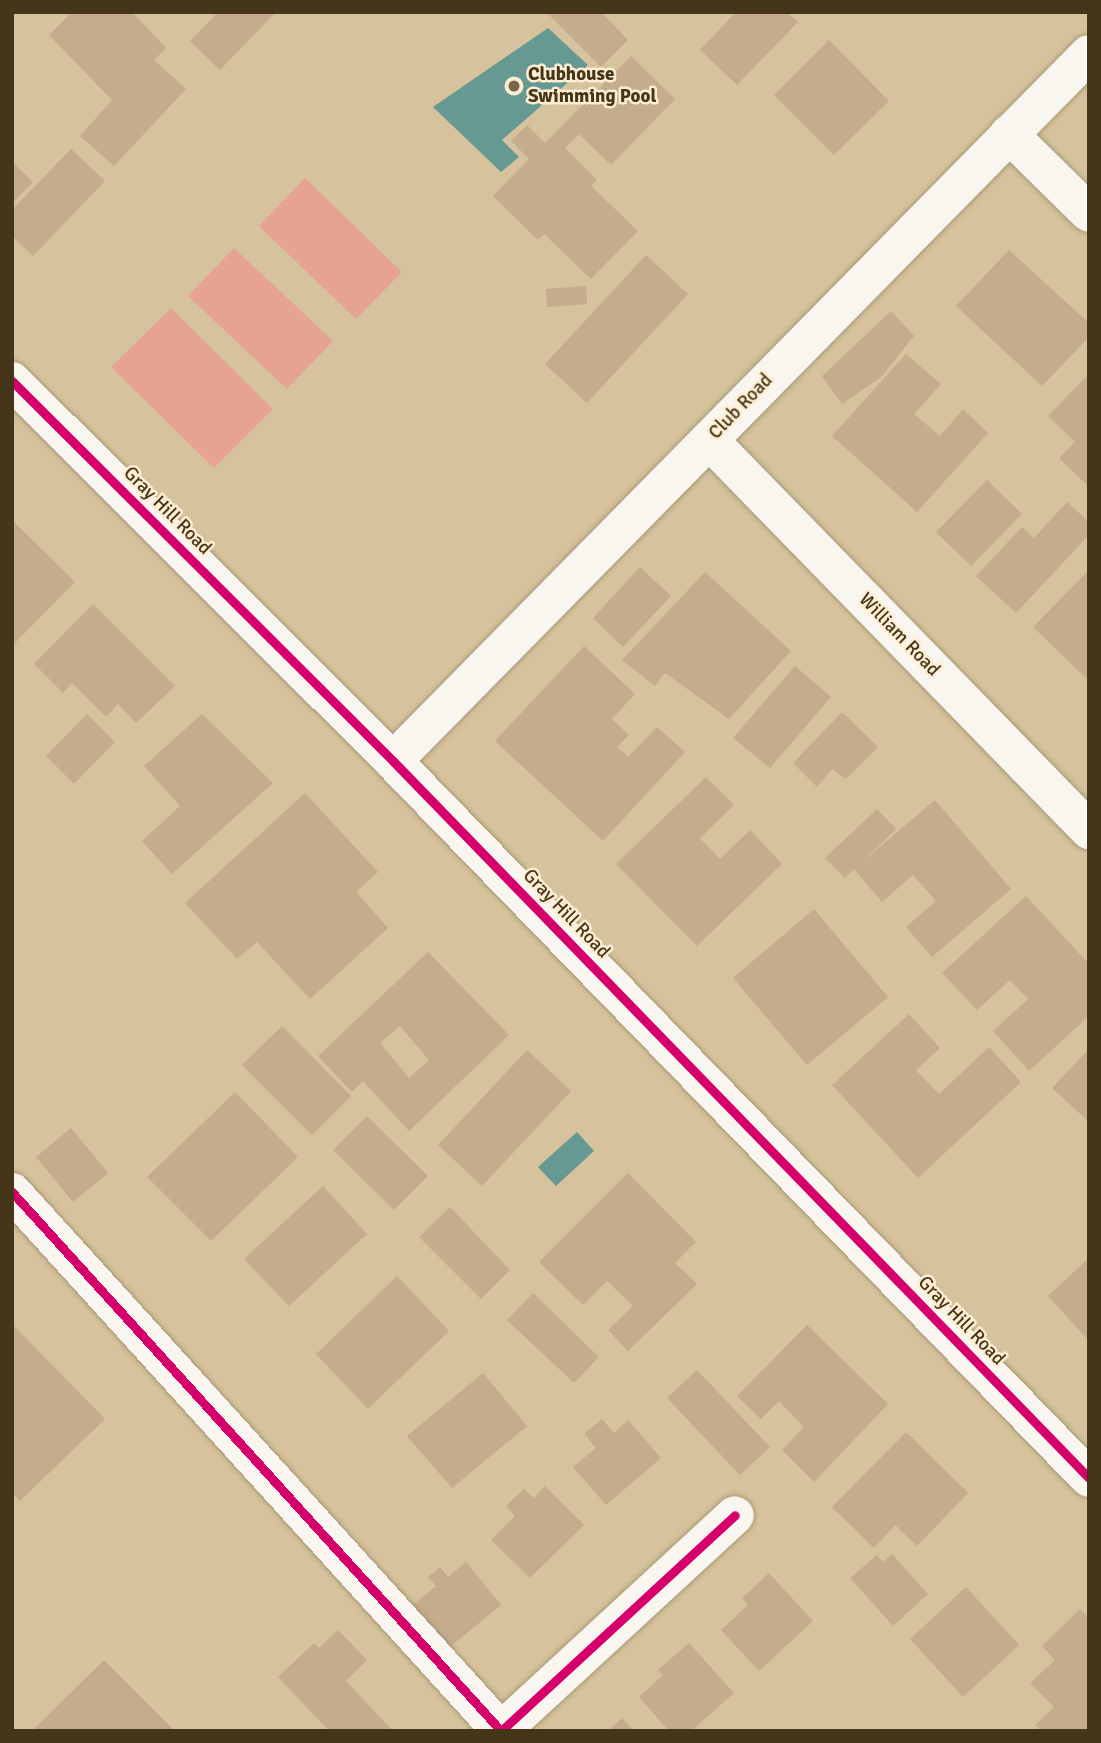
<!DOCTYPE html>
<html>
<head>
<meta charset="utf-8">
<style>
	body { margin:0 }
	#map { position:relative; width:1101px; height:1743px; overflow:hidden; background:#d6c29c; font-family:Signika,sans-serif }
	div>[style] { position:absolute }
	.green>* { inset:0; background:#e6a393 }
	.water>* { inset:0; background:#659991 }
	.building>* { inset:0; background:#c4ac8c }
	.roads { filter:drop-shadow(0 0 2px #a8987a) drop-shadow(0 0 2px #a8987a) }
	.minor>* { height:38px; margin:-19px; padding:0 19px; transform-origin:19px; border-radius:19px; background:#f9f6f0 }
	.cycleway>* { height:9px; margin:-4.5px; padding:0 4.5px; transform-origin:4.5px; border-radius:4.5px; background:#d6006c }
	.dots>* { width:19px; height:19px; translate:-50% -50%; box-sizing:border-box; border:4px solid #fdedd2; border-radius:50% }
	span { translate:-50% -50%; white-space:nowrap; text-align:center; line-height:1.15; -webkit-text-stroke:5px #fdedd2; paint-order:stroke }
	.poi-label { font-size:19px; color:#453619; font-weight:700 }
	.left { translate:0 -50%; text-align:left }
	.street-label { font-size:19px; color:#453619 }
	.frame { position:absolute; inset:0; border:14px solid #453619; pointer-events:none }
</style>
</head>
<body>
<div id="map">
	<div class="green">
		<div style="clip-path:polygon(305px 178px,402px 272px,356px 319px,259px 226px)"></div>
		<div style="clip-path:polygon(234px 248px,333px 341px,287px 389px,188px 296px)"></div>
		<div style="clip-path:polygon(171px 308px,273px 409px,214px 468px,111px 367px)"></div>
	</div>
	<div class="water">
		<div style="clip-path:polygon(548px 28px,588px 65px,502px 140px,519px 157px,501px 172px,433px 107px)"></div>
		<div style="clip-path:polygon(577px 1132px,594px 1151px,556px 1186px,538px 1167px)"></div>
	</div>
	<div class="building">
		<div style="clip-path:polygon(72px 12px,132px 12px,166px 48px,154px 60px,186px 89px,114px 166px,80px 136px,112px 100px,49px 35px)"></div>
		<div style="clip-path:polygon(218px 12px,276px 12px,220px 70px,190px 41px)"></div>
		<div style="clip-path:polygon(546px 12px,601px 12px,628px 40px,601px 67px)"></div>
		<div style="clip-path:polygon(736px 12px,787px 12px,798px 22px,737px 85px,700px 50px)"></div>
		<div style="clip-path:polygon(829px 40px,889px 101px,834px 155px,774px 95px)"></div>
		<div style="clip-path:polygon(631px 56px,675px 99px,611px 165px,579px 134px,565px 148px,597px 180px,591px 186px,638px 231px,591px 279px,544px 234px,538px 240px,493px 196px,529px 159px,511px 141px,527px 125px,545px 143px)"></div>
		<div style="clip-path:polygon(71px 149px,105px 181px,33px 256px,12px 236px,12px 210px)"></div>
		<div style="clip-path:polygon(12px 162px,33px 182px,12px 203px)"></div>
		<div style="clip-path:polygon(1009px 250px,1089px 323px,1089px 337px,1042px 386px,956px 306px)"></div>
		<div style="clip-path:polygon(646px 255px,688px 294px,587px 403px,545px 364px)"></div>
		<div style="clip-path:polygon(586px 286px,587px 304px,547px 307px,546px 289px)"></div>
		<div style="clip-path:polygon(891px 311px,914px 336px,881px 377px,842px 404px,822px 376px)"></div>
		<div style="clip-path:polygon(906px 354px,941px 384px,914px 414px,940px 436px,963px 409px,988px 433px,917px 512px,832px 436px)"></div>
		<div style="clip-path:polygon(1089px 374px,1089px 487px,1059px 458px,1075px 442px,1048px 416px)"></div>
		<div style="clip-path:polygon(987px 480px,1022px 514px,971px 566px,936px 532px)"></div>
		<div style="clip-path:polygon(1067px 502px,1089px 522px,1089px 535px,1016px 613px,976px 576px,1022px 527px,1034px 538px)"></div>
		<div style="clip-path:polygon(12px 520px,75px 582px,12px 646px)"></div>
		<div style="clip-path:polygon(640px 567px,671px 596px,623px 647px,593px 618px)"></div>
		<div style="clip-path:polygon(1089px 570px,1089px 681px,1033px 627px)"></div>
		<div style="clip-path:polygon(705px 572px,791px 651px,729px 719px,665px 673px,655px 686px,622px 660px)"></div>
		<div style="clip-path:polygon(93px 604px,175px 686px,136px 723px,118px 704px,106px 717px,72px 683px,63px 693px,34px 664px)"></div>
		<div style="clip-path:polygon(584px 646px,635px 694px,612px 719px,629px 735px,617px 747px,628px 757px,657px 727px,685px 752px,603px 841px,495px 741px)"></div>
		<div style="clip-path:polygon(795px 666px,831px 697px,770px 768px,733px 738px)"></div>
		<div style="clip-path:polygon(842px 712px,878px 747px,846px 779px,832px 769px,817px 787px,793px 763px)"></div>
		<div style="clip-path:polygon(87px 714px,115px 742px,74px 784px,46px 756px)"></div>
		<div style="clip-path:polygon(202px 714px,273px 783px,172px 874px,142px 841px,180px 806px,144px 766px)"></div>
		<div style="clip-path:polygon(706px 777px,734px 805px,700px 838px,720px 859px,750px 830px,782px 864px,697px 946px,616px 864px)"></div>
		<div style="clip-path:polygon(305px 793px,378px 872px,356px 892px,388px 928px,310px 999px,257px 942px,237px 959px,185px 903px)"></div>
		<div style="clip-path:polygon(935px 800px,1011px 889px,932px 957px,906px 927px,936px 901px,913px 875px,882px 902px,854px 869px,845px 878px,825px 858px,877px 809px,896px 829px,862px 862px)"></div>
		<div style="clip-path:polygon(1026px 896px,1089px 964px,1089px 1016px,1029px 1071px,993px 1031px,1028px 999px,1010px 980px,977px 1010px,942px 973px)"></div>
		<div style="clip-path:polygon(814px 909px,888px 997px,807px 1065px,733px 978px)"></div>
		<div style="clip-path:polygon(evenodd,428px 952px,509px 1035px,409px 1131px,363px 1081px,352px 1092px,318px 1056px,428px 952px,400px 1026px,429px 1060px,409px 1078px,380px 1043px,400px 1026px)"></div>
		<div style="clip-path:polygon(909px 1014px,940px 1048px,916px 1070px,939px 1094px,989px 1047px,1021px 1082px,918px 1178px,832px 1085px)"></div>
		<div style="clip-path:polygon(282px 1026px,351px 1096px,312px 1135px,242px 1065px)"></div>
		<div style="clip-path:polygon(1089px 1049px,1089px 1122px,1052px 1088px)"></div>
		<div style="clip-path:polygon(527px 1050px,571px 1091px,482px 1186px,438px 1145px)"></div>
		<div style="clip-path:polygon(235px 1092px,298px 1157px,211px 1241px,147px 1177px)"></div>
		<div style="clip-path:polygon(367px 1116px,428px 1176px,394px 1210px,333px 1150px)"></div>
		<div style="clip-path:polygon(71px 1128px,108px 1173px,73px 1202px,36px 1157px)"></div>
		<div style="clip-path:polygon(628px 1173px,696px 1242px,675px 1263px,697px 1284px,628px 1351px,608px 1330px,633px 1306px,607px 1281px,583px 1305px,539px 1262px)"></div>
		<div style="clip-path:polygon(323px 1186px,367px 1234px,289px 1306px,244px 1259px)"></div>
		<div style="clip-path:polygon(450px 1207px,510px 1270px,481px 1299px,419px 1237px)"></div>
		<div style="clip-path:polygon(1089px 1258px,1089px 1341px,1048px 1296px)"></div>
		<div style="clip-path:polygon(397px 1276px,449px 1331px,368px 1409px,316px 1354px)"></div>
		<div style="clip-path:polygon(533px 1293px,599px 1357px,574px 1383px,507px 1320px)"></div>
		<div style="clip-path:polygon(12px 1324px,105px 1419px,20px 1501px,12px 1493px)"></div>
		<div style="clip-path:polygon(807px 1325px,888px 1404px,814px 1482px,782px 1450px,804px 1427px,779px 1401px,761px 1419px,737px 1396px)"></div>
		<div style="clip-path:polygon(697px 1370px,770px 1447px,740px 1475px,667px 1398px)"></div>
		<div style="clip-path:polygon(483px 1373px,527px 1426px,452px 1488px,407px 1436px)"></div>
		<div style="clip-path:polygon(602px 1419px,614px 1433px,628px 1420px,661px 1458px,606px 1505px,573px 1467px,596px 1448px,584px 1434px)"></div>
		<div style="clip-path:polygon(906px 1432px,968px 1493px,917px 1546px,895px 1525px,874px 1548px,832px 1507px)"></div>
		<div style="clip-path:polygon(545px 1486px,584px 1525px,530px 1578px,491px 1540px,515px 1516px,506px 1506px,524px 1489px,534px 1498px)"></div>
		<div style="clip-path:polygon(892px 1554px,928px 1594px,893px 1626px,850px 1578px,877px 1555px,883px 1562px)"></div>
		<div style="clip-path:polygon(466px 1562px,501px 1605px,445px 1651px,410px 1607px,436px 1586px,428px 1577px,440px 1567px,448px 1577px)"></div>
		<div style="clip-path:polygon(769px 1573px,813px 1621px,759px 1671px,721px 1630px,748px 1605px,742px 1598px)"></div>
		<div style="clip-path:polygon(966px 1587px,1019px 1645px,963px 1697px,910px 1639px)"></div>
		<div style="clip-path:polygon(1080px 1609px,1089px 1618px,1089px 1731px,1041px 1731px,1035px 1725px,1054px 1707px,1030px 1683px,1055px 1660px,1042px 1646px)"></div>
		<div style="clip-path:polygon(338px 1630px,367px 1660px,346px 1681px,393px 1731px,329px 1731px,278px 1677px,314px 1643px,319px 1648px)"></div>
		<div style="clip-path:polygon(689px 1643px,734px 1693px,691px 1731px,669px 1731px,639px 1697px,663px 1675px,658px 1670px)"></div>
		<div style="clip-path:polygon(104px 1660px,175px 1731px,32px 1731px)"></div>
		<div style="clip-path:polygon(622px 1718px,634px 1731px,608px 1731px)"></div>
	</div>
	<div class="roads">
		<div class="minor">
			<div style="left:1009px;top:134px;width:112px;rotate:44.6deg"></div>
			<div style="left:12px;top:381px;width:538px;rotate:44.92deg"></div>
			<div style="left:393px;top:761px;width:999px;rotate:45.85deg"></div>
			<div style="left:709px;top:440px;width:545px;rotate:45.74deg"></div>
			<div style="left:393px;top:761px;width:992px;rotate:-45.45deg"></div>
			<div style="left:12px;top:1192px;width:728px;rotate:47.78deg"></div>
			<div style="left:501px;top:1731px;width:318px;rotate:-42.7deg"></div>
		</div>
	</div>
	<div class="cycleway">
		<div style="left:12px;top:381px;width:538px;rotate:44.92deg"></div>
		<div style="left:393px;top:761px;width:999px;rotate:45.85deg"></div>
		<div style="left:12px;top:1192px;width:728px;rotate:47.78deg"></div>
		<div style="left:501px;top:1731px;width:318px;rotate:-42.7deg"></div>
	</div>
	<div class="dots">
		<div style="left:514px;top:86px;background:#786747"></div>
	</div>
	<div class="poi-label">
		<span class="left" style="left:528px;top:86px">Clubhouse<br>Swimming Pool</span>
	</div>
	<div class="street-label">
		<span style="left:741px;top:407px;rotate:-46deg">Club Road</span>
		<span style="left:167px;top:511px;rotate:45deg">Gray Hill Road</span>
		<span style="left:899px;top:635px;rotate:46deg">William Road</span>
		<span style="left:566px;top:914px;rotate:46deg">Gray Hill Road</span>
		<span style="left:961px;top:1321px;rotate:46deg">Gray Hill Road</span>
	</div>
	<div class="frame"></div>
</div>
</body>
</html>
